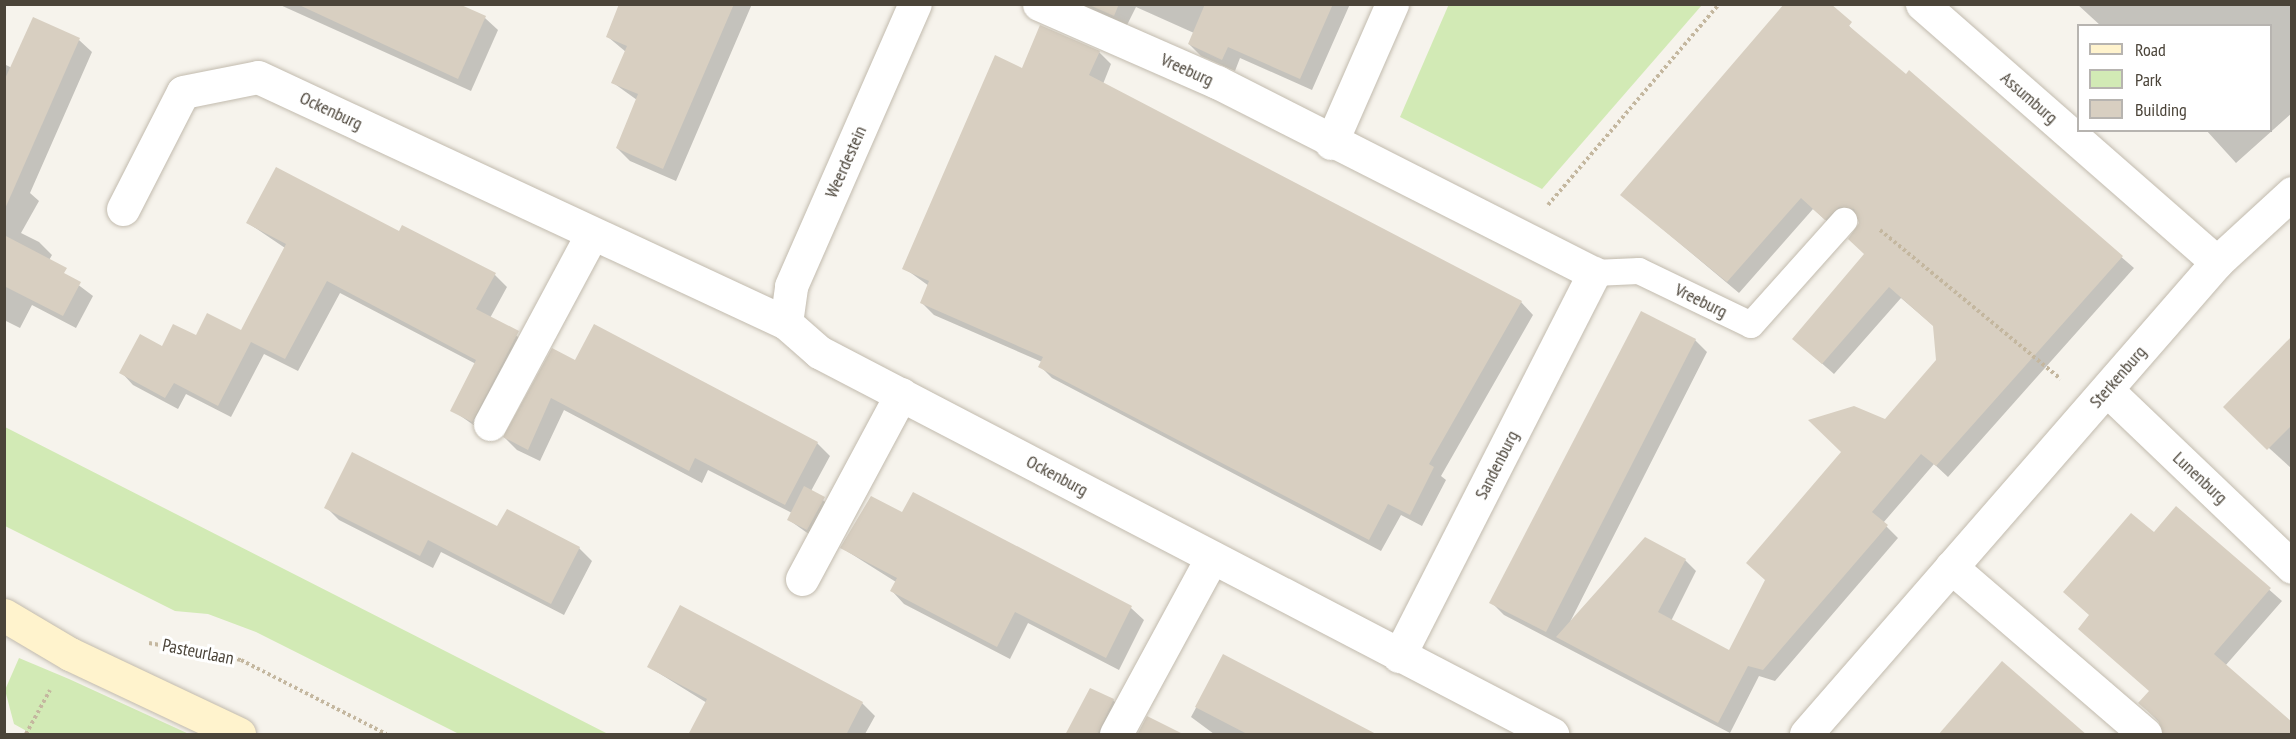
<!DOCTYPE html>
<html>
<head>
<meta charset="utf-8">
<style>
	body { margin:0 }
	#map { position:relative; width:2296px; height:739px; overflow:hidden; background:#f6f3ec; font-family:"PT Sans Narrow",sans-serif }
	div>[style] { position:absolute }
	.green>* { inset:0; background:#d2eab5 }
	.shadow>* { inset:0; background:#0003 }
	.building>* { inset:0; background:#d8cfc1 }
	.path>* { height:4px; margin-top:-2px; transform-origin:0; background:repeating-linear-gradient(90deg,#c4b79f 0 3px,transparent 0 6px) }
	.roads { filter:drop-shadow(0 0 2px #c2bbae) drop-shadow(0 0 2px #c2bbae) }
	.service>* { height:26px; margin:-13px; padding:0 13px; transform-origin:13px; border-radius:13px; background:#fff }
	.minor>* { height:33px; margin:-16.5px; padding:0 16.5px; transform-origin:16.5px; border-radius:16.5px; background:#fff }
	.secondary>* { height:33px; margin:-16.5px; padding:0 16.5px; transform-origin:16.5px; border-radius:16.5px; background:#fff3cd }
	span { translate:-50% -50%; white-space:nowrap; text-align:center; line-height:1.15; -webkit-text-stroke:6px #fff; paint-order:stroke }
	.street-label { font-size:18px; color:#4b4439 }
	.frame { position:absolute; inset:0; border:6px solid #4b4439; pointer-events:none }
	.legend { position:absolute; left:2077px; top:24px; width:195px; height:108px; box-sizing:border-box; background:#fff; border:2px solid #b7b4b0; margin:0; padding:8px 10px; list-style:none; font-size:18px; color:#4b4439 }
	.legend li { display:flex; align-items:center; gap:12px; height:30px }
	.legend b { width:30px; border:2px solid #b7b4b0 }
</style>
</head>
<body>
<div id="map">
	<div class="green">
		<div style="clip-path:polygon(1449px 4px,1702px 4px,1702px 5px,1542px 189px,1400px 117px)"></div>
		<div style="clip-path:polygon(4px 427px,5px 427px,608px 734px,459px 734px,256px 632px,208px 614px,175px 611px,5px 526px)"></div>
		<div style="clip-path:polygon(19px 658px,69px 679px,189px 734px,32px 734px,14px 724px,5px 690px)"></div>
	</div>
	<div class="shadow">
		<div style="clip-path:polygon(278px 4px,455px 4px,485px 18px,498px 30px,471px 91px)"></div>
		<div style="clip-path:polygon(621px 4px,752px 4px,676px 181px,630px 161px,617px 148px,637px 100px,612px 82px,626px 52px,608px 37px)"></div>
		<div style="clip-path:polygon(1074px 4px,1350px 4px,1312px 90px,1240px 58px,1235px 71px,1201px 56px,1189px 44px,1194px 33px,1136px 7px,1126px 27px)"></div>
		<div style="clip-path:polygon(1829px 4px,1860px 38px,1906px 76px,1909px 73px,2134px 268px,1948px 477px,1934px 464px,1883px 523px,1898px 538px,1775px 681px,1759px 676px,1730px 733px,1504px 615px,1491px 602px,1695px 340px,1707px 352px,1570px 622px,1685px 560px,1696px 571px,1671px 621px,1729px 652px,1885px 421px,1937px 361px,1935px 327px,1901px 298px,1834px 374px,1794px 339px,1866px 255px,1859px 219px,1851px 218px,1837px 230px,1813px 209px,1739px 293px,1622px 195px)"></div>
		<div style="clip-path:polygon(2077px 4px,2292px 4px,2292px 113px,2236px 163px,2206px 130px,2270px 130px,2270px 26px,2101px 26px)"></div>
		<div style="clip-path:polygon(79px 40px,92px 52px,30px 193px,39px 201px,21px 233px,39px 242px,52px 255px,48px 262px,93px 296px,76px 328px,32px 305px,20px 328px,4px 320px,4px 64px,12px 68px)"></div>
		<div style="clip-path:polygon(1099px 52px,1111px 64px,1103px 84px,1521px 302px,1533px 315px,1441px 476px,1446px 480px,1422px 526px,1401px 515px,1381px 551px,1052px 378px,1040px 366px,1042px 362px,934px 315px,921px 302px,929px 286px,904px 268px,1023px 69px)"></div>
		<div style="clip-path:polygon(248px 223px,399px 233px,495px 275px,507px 287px,490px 318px,530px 345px,485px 433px,452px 410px,476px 364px,340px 293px,298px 371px,264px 354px,231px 417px,186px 394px,178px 409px,133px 385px,121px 372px,162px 348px,241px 332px,285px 248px)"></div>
		<div style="clip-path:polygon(2292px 338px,2292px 469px,2237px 419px)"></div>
		<div style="clip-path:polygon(576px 362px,817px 443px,830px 456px,811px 491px,837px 511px,820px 542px,789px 520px,792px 513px,708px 470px,702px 483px,564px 410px,540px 461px,517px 450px,504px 437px)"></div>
		<div style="clip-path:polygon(914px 494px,1131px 608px,1144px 620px,1119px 670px,1028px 623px,1010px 659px,904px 604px,892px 591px,896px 582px,842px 548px,903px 514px)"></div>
		<div style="clip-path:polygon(326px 507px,498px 528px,579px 548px,592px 561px,564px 615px,441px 552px,433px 568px,339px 520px)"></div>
		<div style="clip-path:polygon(2176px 508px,2282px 601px,2225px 666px,2292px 734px,2163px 734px,2164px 727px,2140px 703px,2151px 691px,2154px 534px)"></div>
		<div style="clip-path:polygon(1224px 656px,1374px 734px,1214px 734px,1191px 717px)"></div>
		<div style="clip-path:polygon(649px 667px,862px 703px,875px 716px,865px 734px,737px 734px,707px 703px)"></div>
		<div style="clip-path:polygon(1113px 700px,1124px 712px,1114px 734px,1074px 734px)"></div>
	</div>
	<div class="building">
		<div style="clip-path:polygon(297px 4px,459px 4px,486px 16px,458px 79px)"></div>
		<div style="clip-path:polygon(619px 4px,734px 4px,663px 169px,616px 148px,638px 94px,611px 83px,627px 46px,606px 37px)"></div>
		<div style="clip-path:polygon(1087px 4px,1119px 4px,1114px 16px)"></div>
		<div style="clip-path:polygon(1205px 4px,1333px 4px,1300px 79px,1228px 47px,1222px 60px,1188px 44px)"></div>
		<div style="clip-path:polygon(1784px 4px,1831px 4px,1852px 22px,1849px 26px,1906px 74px,1909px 70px,2123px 256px,1936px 466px,1921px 454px,1872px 512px,1888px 525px,1763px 670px,1748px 666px,1718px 723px,1556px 637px,1645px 537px,1686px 559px,1658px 612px,1729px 650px,1765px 580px,1746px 563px,1841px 452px,1808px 420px,1854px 406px,1885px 419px,1936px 360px,1933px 326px,1889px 287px,1822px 364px,1792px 339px,1864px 254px,1848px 239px,1859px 223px,1854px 209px,1839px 207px,1825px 220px,1801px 198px,1727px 282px,1620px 195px)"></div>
		<div style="clip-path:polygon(33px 17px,80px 38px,4px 211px,4px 81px)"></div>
		<div style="clip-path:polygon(1040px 25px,1100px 51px,1089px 75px,1522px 301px,1429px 464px,1434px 467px,1410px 515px,1388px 504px,1369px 540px,1038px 367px,1043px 357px,920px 303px,929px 281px,902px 269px,921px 225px,995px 55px,1022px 68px)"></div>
		<div style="clip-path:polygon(276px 167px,399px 231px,402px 225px,496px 273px,476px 309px,519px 331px,472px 422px,450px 411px,476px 360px,327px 281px,285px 359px,251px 342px,218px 406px,174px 383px,165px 398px,119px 373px,140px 334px,162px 346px,173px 324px,196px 335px,207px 313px,241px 330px,286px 244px,246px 223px)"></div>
		<div style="clip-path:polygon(4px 235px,67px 268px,64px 273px,81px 282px,63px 316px,4px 286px)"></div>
		<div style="clip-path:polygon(1641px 311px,1696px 339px,1546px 632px,1489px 603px)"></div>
		<div style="clip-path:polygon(594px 324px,818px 442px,785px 505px,695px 458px,689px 471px,551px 398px,528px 450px,503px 437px,552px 348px,575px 360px)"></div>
		<div style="clip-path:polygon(2292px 336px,2292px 425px,2267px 450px,2223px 407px)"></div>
		<div style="clip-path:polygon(352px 452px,497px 526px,507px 509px,580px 547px,551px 604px,428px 540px,420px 556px,324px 508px)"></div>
		<div style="clip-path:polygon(804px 486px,825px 497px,807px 530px,787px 520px)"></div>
		<div style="clip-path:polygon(913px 492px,1132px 606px,1106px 658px,1015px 612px,997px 647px,890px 591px,897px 578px,840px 548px,871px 496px,902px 512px)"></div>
		<div style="clip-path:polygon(2176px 506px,2271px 588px,2214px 654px,2292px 722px,2292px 735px,2163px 735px,2158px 720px,2138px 703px,2149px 691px,2078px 629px,2089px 615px,2063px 592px,2131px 513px,2154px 532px)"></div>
		<div style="clip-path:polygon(680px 605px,863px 702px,846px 735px,688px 735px,707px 699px,647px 667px)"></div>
		<div style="clip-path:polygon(1223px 654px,1267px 677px,1378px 735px,1249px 735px,1195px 707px)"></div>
		<div style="clip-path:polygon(2002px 661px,2087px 735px,1938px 735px)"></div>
		<div style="clip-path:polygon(1090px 688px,1114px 699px,1097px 735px,1065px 735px)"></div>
		<div style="clip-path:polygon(1147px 716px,1185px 735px,1137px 735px)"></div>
	</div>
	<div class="path">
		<div style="left:1548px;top:205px;width:264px;rotate:-49.6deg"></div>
		<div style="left:1880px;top:230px;width:234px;rotate:39.5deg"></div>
		<div style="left:149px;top:643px;width:94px;rotate:10.5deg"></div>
		<div style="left:241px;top:660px;width:163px;rotate:27deg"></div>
		<div style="left:26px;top:734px;width:50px;rotate:-61.4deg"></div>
	</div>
	<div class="roads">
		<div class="service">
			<div style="left:1594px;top:273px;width:45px;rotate:-2.5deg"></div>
			<div style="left:1639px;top:271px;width:124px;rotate:25.7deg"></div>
			<div style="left:1751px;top:325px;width:140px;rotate:-48.2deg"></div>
		</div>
		<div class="minor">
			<div style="left:1039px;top:4px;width:194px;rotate:23.7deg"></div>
			<div style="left:1217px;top:82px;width:423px;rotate:26.9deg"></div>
			<div style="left:1594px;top:273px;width:430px;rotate:117deg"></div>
			<div style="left:1922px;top:4px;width:392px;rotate:41.2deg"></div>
			<div style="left:1331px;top:143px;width:152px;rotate:-66.3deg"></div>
			<div style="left:123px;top:209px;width:131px;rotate:-62.9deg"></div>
			<div style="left:183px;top:92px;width:76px;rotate:-11.3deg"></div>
			<div style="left:258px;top:77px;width:582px;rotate:24.98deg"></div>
			<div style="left:786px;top:323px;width:44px;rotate:41.3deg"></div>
			<div style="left:819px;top:352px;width:827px;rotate:27.53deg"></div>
			<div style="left:786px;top:323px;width:37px;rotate:-82deg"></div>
			<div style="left:791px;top:286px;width:308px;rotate:-66.3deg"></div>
			<div style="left:2107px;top:390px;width:256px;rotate:43.7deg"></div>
			<div style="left:490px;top:424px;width:216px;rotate:-61.8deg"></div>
			<div style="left:1951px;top:567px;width:256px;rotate:40.7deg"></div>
			<div style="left:802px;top:579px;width:210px;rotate:-61.8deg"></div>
			<div style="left:1116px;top:734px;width:201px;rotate:-61.5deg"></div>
			<div style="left:1806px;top:734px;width:626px;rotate:-48.95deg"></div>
			<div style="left:2217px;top:262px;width:102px;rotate:-42.6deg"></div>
		</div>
		<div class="secondary">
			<div style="left:4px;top:615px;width:77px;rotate:30.6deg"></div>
			<div style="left:70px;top:654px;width:187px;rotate:25.3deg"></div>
		</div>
	</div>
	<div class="street-label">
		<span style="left:1187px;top:70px;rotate:24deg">Vreeburg</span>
		<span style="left:2029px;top:98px;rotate:41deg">Assumburg</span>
		<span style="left:331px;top:111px;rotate:25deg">Ockenburg</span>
		<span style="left:846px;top:162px;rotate:-66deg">Weerdestein</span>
		<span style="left:1701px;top:301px;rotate:26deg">Vreeburg</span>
		<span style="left:2118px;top:377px;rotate:-49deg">Sterkenburg</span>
		<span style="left:1497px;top:465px;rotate:-63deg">Sandenburg</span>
		<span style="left:1057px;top:476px;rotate:28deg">Ockenburg</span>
		<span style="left:2200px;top:478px;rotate:43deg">Lunenburg</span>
		<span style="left:198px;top:652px;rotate:11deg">Pasteurlaan</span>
	</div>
	<div class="frame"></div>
	<ul class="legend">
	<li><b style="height:8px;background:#fff3cd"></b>Road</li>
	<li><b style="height:16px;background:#d2eab5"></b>Park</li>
	<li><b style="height:16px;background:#d8cfc1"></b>Building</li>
	</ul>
</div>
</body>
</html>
